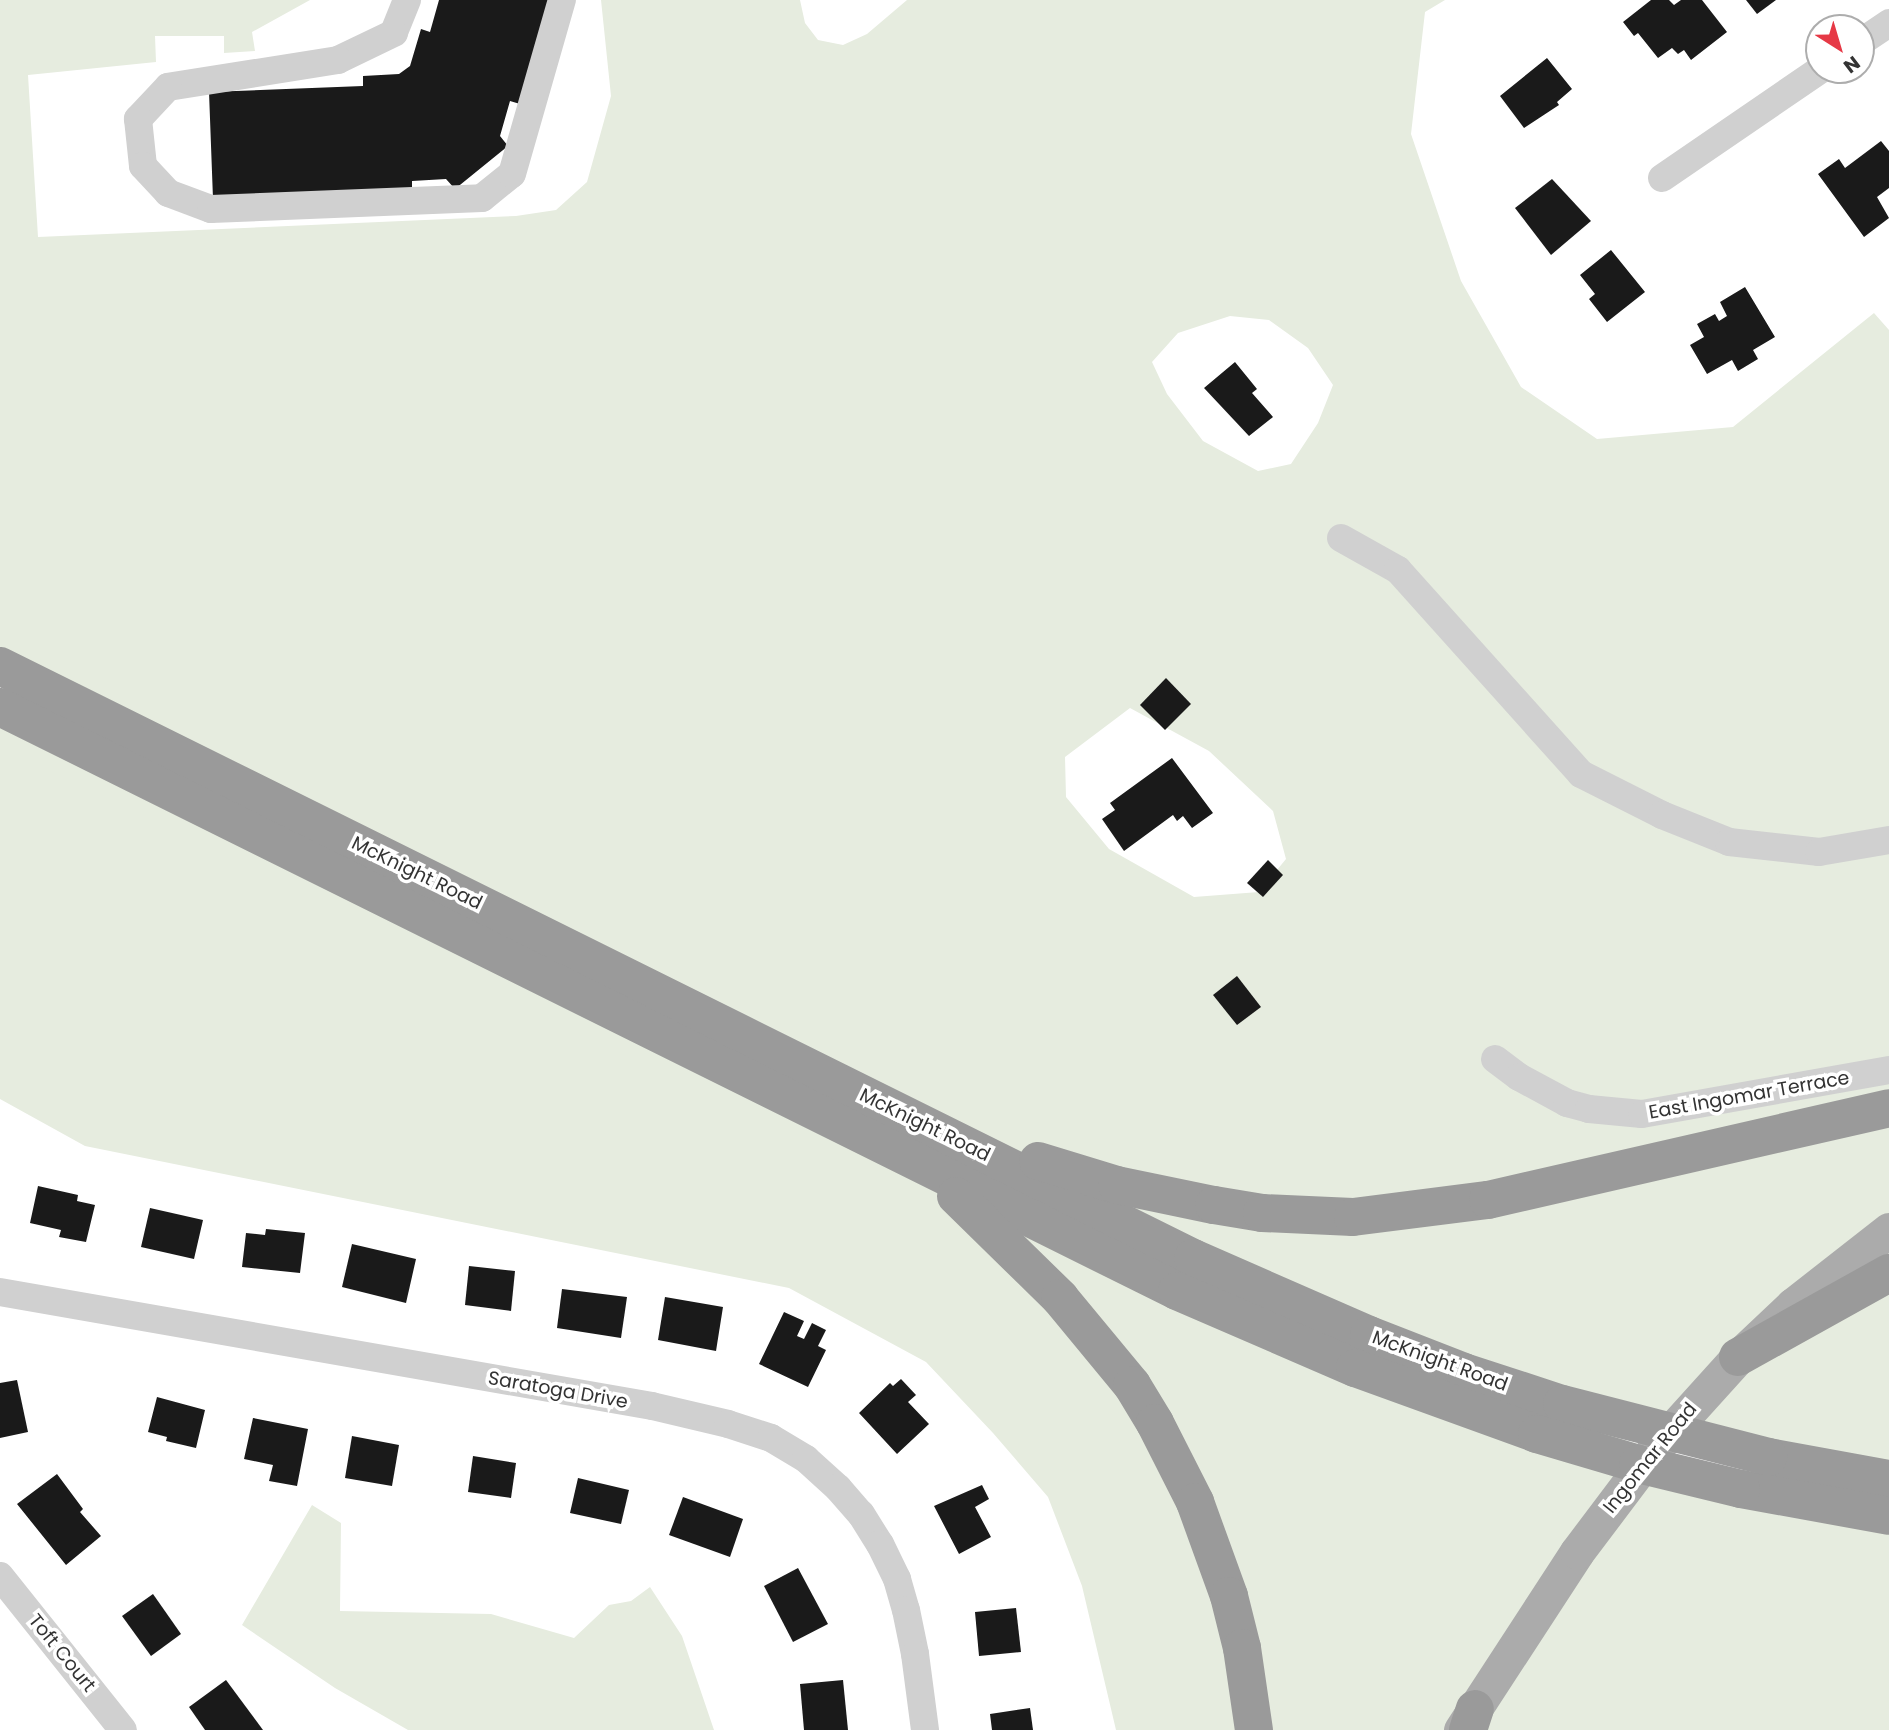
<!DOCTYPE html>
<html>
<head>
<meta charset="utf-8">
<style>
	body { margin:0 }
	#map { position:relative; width:1889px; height:1730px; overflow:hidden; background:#fff; font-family:Poppins,sans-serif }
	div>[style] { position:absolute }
	.green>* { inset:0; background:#e6ecdf }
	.building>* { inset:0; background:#1a1a1a }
	.minor>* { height:28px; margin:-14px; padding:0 14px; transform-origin:14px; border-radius:14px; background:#d0d0d0 }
	.major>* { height:35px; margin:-17.5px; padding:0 17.5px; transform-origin:17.5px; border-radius:17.5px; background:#ababab }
	.highway>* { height:38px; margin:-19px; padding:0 19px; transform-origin:19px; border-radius:19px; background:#9a9a9a }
	.highway-bridge>* { height:38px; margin:-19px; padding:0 19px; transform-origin:19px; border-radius:19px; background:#9a9a9a }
	span { translate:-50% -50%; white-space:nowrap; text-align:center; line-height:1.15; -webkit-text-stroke:7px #fff; paint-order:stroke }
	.street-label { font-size:19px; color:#333 }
	.north { position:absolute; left:1805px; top:14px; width:70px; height:70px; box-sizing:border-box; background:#fff; border:2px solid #adadad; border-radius:50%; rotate:143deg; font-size:19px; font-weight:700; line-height:28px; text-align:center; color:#333 }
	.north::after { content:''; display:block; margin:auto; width:24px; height:32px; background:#e63946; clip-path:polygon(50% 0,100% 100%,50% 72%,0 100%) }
</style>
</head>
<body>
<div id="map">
	<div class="green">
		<div style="clip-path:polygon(evenodd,0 0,310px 0,252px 32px,255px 51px,224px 53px,224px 36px,155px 36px,156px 62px,28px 75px,38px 237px,516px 216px,556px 210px,587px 182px,611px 96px,601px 0,800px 0,805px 23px,818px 40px,843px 45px,867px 34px,907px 0,1445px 0,1425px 12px,1411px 134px,1461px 281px,1521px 387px,1597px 439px,1733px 427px,1874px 313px,1889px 330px,1889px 1479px,1657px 1450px,1889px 1516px,1889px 1730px,1116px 1730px,1082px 1586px,1048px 1497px,993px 1433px,926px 1362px,789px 1288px,85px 1146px,0 1099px,0 707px,1266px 1331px,1651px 1448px,1464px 1372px,0 666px,0 0,1230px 316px,1269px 320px,1308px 348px,1333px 385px,1318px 423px,1291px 464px,1258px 471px,1203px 441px,1167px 394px,1152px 362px,1178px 333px,1230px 316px,0 0,1130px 708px,1209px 751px,1273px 811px,1286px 859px,1259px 892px,1194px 897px,1109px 849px,1066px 797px,1065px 757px,1130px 708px)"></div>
		<div style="clip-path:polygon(312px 1505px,341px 1523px,340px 1611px,491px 1614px,574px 1638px,609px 1605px,631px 1601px,650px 1587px,682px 1636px,714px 1730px,408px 1730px,335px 1688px,242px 1625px)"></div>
	</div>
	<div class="building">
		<div style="clip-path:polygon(439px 0,551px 0,520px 104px,510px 101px,500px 136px,508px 146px,455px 189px,446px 179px,412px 181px,412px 191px,213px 199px,209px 92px,363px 86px,363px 76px,399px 74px,410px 66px,421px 29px,430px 32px)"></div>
		<div style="clip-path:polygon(1651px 0,1669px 0,1674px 5px,1681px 0,1702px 0,1727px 32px,1691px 60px,1684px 50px,1678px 54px,1672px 48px,1658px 58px,1638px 33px,1634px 36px,1623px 22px)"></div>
		<div style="clip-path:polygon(1746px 0,1776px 0,1757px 14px)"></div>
		<div style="clip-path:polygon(1547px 58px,1572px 89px,1557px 102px,1559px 105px,1524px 128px,1500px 96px)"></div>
		<div style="clip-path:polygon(1881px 141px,1889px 151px,1889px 188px,1877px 197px,1889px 218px,1864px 237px,1818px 174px,1839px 159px,1845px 168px)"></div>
		<div style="clip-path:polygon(1552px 179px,1591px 221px,1551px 255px,1515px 208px)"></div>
		<div style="clip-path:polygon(1611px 250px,1645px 292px,1607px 322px,1589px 299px,1595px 294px,1580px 275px)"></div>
		<div style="clip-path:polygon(1745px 287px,1775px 337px,1753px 350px,1758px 359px,1738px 371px,1732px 360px,1707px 374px,1690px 345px,1704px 337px,1697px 324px,1715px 314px,1719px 321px,1727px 316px,1720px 302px)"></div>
		<div style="clip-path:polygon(1235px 362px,1257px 389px,1252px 393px,1273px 417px,1249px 436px,1204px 388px)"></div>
		<div style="clip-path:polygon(1166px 678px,1191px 704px,1165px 730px,1140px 705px)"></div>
		<div style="clip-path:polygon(1172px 758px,1213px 813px,1192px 828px,1183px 816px,1177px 821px,1173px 815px,1124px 851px,1102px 819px,1115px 810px,1110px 803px)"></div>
		<div style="clip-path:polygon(1268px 860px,1283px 875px,1263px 897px,1247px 883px)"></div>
		<div style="clip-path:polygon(1237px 976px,1261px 1007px,1237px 1025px,1213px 995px)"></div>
		<div style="clip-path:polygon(38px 1186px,78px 1195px,77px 1201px,95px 1205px,86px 1242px,59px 1237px,61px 1230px,30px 1223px)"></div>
		<div style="clip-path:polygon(150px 1208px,203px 1220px,194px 1259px,141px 1247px)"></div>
		<div style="clip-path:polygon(266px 1229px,305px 1233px,300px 1273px,242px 1267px,246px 1233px,265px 1235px)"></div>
		<div style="clip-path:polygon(352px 1244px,416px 1259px,406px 1303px,342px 1287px)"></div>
		<div style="clip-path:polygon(469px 1266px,515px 1271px,511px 1311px,465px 1305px)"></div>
		<div style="clip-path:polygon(562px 1289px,627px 1297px,621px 1338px,557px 1328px)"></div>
		<div style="clip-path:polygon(665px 1297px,723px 1307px,716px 1351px,658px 1340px)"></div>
		<div style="clip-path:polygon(784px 1312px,804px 1321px,797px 1336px,804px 1339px,812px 1323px,826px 1330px,818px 1346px,826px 1350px,808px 1387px,759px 1364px)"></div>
		<div style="clip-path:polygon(901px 1379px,916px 1395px,908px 1402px,929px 1424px,897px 1454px,859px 1413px,890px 1383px,893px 1386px)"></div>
		<div style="clip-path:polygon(17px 1380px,28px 1432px,0 1438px,0 1383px)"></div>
		<div style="clip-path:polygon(157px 1397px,205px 1410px,196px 1448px,166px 1441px,167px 1437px,148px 1432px)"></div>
		<div style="clip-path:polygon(253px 1418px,308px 1429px,297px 1486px,269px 1481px,273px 1465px,244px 1459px)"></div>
		<div style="clip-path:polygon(352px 1436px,399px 1445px,392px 1486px,345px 1478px)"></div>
		<div style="clip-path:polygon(473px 1456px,516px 1463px,511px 1498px,468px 1492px)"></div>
		<div style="clip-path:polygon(57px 1474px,83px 1509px,80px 1512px,101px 1536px,66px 1565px,17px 1504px)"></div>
		<div style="clip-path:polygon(578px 1478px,629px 1490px,621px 1524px,570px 1513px)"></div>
		<div style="clip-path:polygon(982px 1485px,989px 1499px,975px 1507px,991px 1537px,959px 1554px,934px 1506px)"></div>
		<div style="clip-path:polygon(683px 1497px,743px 1519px,730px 1557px,669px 1535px)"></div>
		<div style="clip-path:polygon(798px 1568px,828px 1624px,793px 1642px,764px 1586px)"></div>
		<div style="clip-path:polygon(153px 1594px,181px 1634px,151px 1656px,122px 1616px)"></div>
		<div style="clip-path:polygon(1016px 1608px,1021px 1652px,979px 1656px,975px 1612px)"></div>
		<div style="clip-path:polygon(226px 1680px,263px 1730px,205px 1730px,189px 1707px)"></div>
		<div style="clip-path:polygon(843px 1680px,848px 1730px,804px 1730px,800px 1684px)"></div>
		<div style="clip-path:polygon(1030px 1708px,1033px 1730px,992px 1730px,990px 1714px)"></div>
	</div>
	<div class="minor">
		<div style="left:407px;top:0;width:35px;rotate:112deg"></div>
		<div style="left:394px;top:33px;width:62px;rotate:154.3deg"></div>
		<div style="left:338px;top:60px;width:172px;rotate:171deg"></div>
		<div style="left:168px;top:87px;width:44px;rotate:133.2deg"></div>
		<div style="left:138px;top:119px;width:47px;rotate:83.9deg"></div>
		<div style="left:143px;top:166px;width:37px;rotate:47deg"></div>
		<div style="left:168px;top:193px;width:46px;rotate:20.4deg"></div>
		<div style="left:211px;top:209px;width:271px;rotate:-2.3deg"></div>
		<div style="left:482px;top:198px;width:38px;rotate:-39deg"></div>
		<div style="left:512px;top:174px;width:181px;rotate:-74deg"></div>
		<div style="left:1861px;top:42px;width:34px;rotate:-34deg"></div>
		<div style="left:1662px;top:178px;width:191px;rotate:-34.4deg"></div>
		<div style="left:1341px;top:538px;width:65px;rotate:29.3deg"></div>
		<div style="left:1398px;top:570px;width:274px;rotate:48.1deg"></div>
		<div style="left:1581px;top:774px;width:91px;rotate:26.8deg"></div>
		<div style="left:1662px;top:815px;width:72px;rotate:21.9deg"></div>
		<div style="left:1729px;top:842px;width:91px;rotate:6.3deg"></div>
		<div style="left:1819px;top:852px;width:71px;rotate:-9.7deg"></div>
		<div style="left:1495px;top:1059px;width:30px;rotate:37deg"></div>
		<div style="left:1519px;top:1077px;width:55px;rotate:28.4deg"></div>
		<div style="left:1567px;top:1103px;width:23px;rotate:15deg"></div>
		<div style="left:1589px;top:1109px;width:53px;rotate:5.4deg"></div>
		<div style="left:1642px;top:1114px;width:251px;rotate:-10.1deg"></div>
		<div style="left:0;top:1292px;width:662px;rotate:9.92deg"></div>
		<div style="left:652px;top:1406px;width:78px;rotate:13.3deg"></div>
		<div style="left:728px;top:1424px;width:45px;rotate:18deg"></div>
		<div style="left:771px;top:1438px;width:41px;rotate:31deg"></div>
		<div style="left:806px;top:1459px;width:43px;rotate:42.2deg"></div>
		<div style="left:838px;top:1488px;width:35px;rotate:49deg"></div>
		<div style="left:861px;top:1514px;width:36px;rotate:58deg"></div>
		<div style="left:880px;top:1544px;width:39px;rotate:64deg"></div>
		<div style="left:897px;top:1579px;width:32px;rotate:74deg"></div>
		<div style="left:906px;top:1610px;width:45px;rotate:78.4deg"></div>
		<div style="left:915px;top:1654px;width:77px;rotate:82.5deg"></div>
		<div style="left:0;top:1576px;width:197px;rotate:51.4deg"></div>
	</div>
	<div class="major">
		<div style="left:1461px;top:1730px;width:212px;rotate:-56.9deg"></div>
		<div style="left:1577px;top:1552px;width:128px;rotate:-53deg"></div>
		<div style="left:1654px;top:1450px;width:125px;rotate:-47.9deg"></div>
		<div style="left:1738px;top:1357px;width:76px;rotate:-43.4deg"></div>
		<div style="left:1793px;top:1305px;width:122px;rotate:-38deg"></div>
	</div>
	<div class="highway">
		<div style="left:0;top:666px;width:1332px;rotate:26.39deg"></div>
		<div style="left:1193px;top:1258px;width:192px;rotate:23.6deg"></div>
		<div style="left:1369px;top:1335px;width:102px;rotate:21.3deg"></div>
		<div style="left:1464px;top:1372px;width:103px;rotate:18.1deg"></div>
		<div style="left:0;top:707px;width:1314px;rotate:26.39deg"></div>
		<div style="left:1177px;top:1291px;width:194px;rotate:23.4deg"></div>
		<div style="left:1355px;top:1368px;width:194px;rotate:19.9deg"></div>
		<div style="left:1038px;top:1161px;width:83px;rotate:16.9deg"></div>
		<div style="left:1117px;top:1185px;width:99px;rotate:11.7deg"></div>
		<div style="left:1214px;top:1205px;width:49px;rotate:9.5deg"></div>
		<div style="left:1262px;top:1213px;width:91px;rotate:2.5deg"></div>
		<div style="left:1353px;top:1217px;width:136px;rotate:-7.2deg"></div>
		<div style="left:1488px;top:1200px;width:411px;rotate:-12.9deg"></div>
		<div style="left:956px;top:1196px;width:146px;rotate:44.4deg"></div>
		<div style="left:1060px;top:1298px;width:113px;rotate:50.4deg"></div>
		<div style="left:1132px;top:1385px;width:44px;rotate:58.8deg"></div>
		<div style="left:1155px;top:1423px;width:89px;rotate:63.1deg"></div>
		<div style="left:1195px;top:1502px;width:100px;rotate:70.1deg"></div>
		<div style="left:1229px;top:1596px;width:54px;rotate:76deg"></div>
		<div style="left:1242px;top:1648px;width:83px;rotate:81.7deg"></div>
		<div style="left:1738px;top:1357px;width:173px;rotate:-29.1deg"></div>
		<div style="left:1768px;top:1457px;width:123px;rotate:10.3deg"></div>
		<div style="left:1741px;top:1489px;width:150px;rotate:10.3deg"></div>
		<div style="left:1468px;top:1730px;width:22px;rotate:-72deg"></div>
	</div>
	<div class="highway-bridge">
		<div style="left:1562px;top:1404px;width:213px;rotate:14.4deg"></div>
		<div style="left:1537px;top:1434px;width:105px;rotate:16.5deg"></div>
		<div style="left:1638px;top:1464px;width:106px;rotate:13.6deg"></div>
	</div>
	<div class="street-label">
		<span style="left:417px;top:873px;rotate:26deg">McKnight Road</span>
		<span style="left:1749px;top:1095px;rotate:-10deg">East Ingomar Terrace</span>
		<span style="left:925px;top:1125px;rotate:26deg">McKnight Road</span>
		<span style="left:1440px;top:1361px;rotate:20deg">McKnight Road</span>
		<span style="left:558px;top:1390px;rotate:10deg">Saratoga Drive</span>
		<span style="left:1650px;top:1458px;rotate:-51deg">Ingomar Road</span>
		<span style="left:62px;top:1653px;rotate:51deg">Toft Court</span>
	</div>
	<div class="north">N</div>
</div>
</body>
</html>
